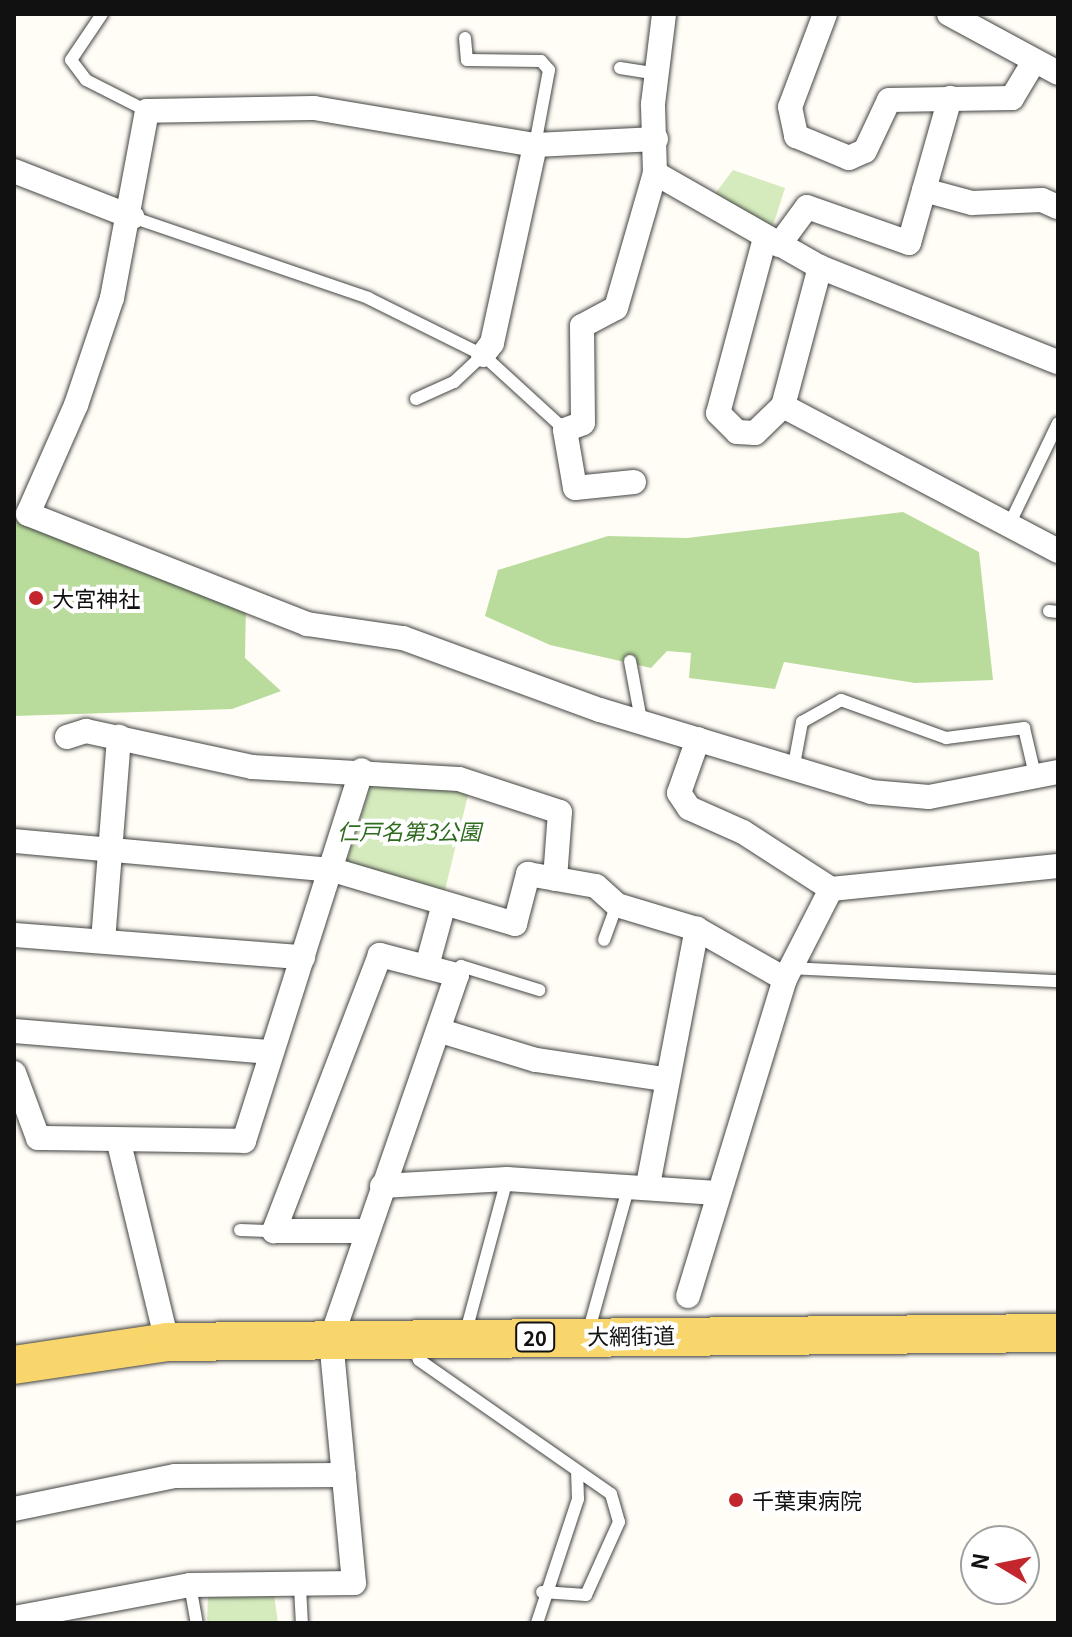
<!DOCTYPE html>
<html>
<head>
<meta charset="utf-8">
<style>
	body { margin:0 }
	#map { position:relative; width:1072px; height:1637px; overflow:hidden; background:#fffdf5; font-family:Georgia,"Noto Sans JP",serif }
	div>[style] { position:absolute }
	.green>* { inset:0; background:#d5ebbd }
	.forest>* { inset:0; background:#b9dc9c }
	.roads { filter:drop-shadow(0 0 2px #444) drop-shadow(0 0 2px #444) }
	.service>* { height:12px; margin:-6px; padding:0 6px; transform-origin:6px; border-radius:6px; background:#fff }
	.minor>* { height:24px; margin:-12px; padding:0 12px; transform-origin:12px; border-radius:12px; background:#fff }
	.primary>* { height:38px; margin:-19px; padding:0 19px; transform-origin:19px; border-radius:19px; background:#f9d66b }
	.dots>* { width:22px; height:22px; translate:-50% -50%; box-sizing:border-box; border:4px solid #fff; border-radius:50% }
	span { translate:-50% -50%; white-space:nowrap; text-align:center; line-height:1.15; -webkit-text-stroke:8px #fff; paint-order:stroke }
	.shield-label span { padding:2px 6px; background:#fff; border:2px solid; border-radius:6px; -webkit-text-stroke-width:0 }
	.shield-label { font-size:20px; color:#111; font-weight:700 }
	.poi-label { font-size:22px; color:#111 }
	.left { translate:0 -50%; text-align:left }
	.park-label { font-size:22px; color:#2f6b1f; font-style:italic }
	.street-label { font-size:22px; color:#111 }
	.frame { position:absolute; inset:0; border:16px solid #111; pointer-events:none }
	.north { position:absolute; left:960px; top:1525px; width:80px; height:80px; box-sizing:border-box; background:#fff; border:2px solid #a0a0a0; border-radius:50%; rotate:280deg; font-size:22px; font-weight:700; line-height:32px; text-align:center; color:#111 }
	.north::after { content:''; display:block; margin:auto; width:28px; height:36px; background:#c4262e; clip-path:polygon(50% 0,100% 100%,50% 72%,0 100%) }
</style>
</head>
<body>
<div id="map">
	<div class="green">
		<div style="clip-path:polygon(733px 170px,785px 188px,771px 232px,714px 195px)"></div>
		<div style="clip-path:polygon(372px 781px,469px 791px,444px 894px,346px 863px)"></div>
		<div style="clip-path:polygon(274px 1595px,278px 1623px,207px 1623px,208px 1596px)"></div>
	</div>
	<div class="forest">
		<div style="clip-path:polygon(903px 512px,979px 552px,993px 680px,915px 683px,784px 662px,775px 689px,689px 678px,691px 653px,667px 651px,651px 668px,550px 645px,485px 616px,498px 570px,608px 536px,687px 538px)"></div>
		<div style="clip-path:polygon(14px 513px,246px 601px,245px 658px,281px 691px,232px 709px,14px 716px)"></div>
	</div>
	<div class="roads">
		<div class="service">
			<div style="left:102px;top:14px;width:55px;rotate:124deg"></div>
			<div style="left:71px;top:60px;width:25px;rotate:53deg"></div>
			<div style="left:86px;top:80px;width:68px;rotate:26.9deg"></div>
			<div style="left:465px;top:38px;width:22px;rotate:85deg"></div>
			<div style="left:467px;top:60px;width:74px;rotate:0.8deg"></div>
			<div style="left:541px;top:61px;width:12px;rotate:48deg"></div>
			<div style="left:549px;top:70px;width:76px;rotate:100.6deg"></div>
			<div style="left:620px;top:68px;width:37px;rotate:9deg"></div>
			<div style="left:132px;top:217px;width:250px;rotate:18.9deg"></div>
			<div style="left:368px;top:298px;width:128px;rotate:26.4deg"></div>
			<div style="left:483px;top:355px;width:111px;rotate:42.4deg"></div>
			<div style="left:416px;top:399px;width:42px;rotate:-24.1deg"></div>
			<div style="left:454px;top:382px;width:40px;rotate:-43deg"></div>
			<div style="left:1009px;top:525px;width:113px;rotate:-64.3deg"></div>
			<div style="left:1049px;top:611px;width:9px;rotate:6deg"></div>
			<div style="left:630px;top:661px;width:60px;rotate:79.4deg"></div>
			<div style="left:793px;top:770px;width:49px;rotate:-79.4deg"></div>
			<div style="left:802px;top:722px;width:45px;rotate:-29.4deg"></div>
			<div style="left:841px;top:700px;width:112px;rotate:19.9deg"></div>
			<div style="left:946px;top:738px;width:79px;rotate:-7.3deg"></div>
			<div style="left:1024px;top:728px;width:48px;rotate:76.8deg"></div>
			<div style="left:604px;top:940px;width:37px;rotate:-70deg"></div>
			<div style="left:790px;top:968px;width:268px;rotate:2.8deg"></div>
			<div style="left:457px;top:975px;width:10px;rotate:-66deg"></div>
			<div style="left:461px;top:966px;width:82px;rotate:17.1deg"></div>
			<div style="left:240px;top:1230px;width:34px;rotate:2deg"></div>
			<div style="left:588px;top:1333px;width:154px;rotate:-74.5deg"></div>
			<div style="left:465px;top:1335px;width:162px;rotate:-74.9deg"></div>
			<div style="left:412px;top:1344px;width:17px;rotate:66deg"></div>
			<div style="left:419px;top:1360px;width:234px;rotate:34.9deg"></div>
			<div style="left:611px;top:1494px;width:29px;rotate:74deg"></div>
			<div style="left:619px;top:1522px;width:80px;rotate:114.3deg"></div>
			<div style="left:586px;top:1595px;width:44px;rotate:-176.1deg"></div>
			<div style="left:190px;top:1585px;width:39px;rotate:80deg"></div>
			<div style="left:300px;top:1587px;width:36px;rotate:87deg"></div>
			<div style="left:537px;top:1623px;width:131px;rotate:-71.7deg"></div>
			<div style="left:578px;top:1499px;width:25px;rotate:-92deg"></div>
		</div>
		<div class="minor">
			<div style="left:825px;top:14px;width:99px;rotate:110.6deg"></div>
			<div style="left:790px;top:107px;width:30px;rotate:78deg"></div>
			<div style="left:796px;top:136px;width:57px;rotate:22.5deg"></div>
			<div style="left:849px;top:158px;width:17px;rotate:-24deg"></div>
			<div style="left:865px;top:151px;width:56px;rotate:-64.8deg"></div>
			<div style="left:889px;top:100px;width:123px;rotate:-0.9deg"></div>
			<div style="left:1012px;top:98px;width:39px;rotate:-59deg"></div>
			<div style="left:949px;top:14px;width:124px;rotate:28.4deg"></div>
			<div style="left:656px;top:139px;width:121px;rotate:177.2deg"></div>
			<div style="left:535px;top:145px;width:224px;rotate:-170.5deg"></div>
			<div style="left:314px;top:108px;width:167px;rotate:179deg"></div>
			<div style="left:147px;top:111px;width:190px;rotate:100.6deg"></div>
			<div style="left:112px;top:298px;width:113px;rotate:108.6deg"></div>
			<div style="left:76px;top:405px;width:119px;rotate:113.8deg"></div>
			<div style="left:28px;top:514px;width:300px;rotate:21.5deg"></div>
			<div style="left:307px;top:624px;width:97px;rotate:8.3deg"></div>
			<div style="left:403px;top:638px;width:210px;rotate:20.1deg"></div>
			<div style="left:600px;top:710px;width:283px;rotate:16.8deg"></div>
			<div style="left:871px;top:792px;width:58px;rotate:4.9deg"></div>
			<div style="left:929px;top:797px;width:131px;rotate:-11deg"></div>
			<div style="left:14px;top:171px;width:127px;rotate:21.3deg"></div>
			<div style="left:655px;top:173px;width:190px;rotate:29.7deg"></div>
			<div style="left:820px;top:267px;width:256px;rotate:21.8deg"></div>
			<div style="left:924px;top:190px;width:50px;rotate:15.2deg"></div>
			<div style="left:972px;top:203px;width:70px;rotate:-2.5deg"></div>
			<div style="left:1042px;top:200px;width:17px;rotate:24deg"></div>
			<div style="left:765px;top:238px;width:181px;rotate:105deg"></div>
			<div style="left:718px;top:413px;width:27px;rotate:45deg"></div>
			<div style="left:737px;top:432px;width:18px;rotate:3deg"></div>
			<div style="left:755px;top:433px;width:39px;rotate:-44deg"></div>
			<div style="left:783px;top:406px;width:144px;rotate:-75.1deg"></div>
			<div style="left:779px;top:245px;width:47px;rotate:-53.6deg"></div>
			<div style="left:807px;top:207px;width:108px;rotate:19.4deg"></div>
			<div style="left:909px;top:243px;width:151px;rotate:-74.2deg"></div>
			<div style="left:483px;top:355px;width:15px;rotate:-53deg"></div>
			<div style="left:492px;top:343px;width:203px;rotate:-77.7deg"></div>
			<div style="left:783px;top:406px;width:311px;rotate:27.8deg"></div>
			<div style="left:634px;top:482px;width:59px;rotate:174.2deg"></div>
			<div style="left:575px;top:488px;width:59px;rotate:-99.8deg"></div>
			<div style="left:565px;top:430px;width:19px;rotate:-21deg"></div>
			<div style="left:583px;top:423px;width:97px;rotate:-90.6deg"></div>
			<div style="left:582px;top:326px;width:38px;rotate:-28deg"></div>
			<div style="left:616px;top:308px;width:141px;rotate:-73.9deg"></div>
			<div style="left:655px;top:173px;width:69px;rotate:-91.7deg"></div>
			<div style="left:653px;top:104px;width:91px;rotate:-83deg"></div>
			<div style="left:67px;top:737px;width:20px;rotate:-18deg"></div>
			<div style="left:86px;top:731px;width:170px;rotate:12.2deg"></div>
			<div style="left:252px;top:767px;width:207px;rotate:3.3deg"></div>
			<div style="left:459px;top:779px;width:106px;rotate:18.1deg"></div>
			<div style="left:560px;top:812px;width:67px;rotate:94.3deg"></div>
			<div style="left:698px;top:739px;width:57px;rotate:109.4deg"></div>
			<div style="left:679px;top:793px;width:18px;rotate:56deg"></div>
			<div style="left:689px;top:808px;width:59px;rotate:24deg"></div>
			<div style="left:743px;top:832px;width:105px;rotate:32.9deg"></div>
			<div style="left:831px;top:889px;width:228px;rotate:-5.8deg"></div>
			<div style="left:14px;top:841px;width:320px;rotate:5.2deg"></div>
			<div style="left:333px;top:870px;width:190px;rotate:16.5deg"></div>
			<div style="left:515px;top:924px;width:52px;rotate:-75.4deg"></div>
			<div style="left:528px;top:874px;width:69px;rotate:10deg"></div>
			<div style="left:596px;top:886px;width:28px;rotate:42deg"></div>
			<div style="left:617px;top:905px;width:84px;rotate:16.7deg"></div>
			<div style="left:697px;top:929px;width:101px;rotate:29.6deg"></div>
			<div style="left:14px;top:935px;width:290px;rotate:4.4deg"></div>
			<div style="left:103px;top:941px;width:205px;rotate:-85.5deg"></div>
			<div style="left:427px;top:966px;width:64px;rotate:-74.7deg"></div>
			<div style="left:14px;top:1031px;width:258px;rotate:4.7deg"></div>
			<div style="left:441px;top:1031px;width:99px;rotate:17deg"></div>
			<div style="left:536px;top:1060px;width:128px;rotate:8.5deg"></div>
			<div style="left:14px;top:1073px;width:69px;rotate:69.7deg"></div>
			<div style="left:38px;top:1138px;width:206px;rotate:0.8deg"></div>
			<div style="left:244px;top:1141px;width:389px;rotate:-72.4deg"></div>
			<div style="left:119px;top:1143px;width:205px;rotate:76.4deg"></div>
			<div style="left:648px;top:1185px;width:261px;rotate:-79.2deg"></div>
			<div style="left:382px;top:1186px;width:125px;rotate:-3.2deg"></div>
			<div style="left:507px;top:1179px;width:210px;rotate:3.8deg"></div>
			<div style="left:688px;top:1296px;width:332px;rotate:-73deg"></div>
			<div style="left:785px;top:979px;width:101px;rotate:-62.9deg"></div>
			<div style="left:14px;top:1509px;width:164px;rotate:-11.6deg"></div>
			<div style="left:175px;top:1476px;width:169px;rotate:-0.3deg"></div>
			<div style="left:14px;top:1618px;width:179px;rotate:-10.6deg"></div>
			<div style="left:190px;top:1585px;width:164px;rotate:-0.7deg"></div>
			<div style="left:354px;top:1583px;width:245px;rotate:-95.4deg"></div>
			<div style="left:331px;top:1339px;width:385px;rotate:-70.9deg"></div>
			<div style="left:457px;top:975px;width:80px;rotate:-165.4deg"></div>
			<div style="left:380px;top:955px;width:296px;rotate:111deg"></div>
			<div style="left:274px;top:1231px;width:91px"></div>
		</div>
		<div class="primary">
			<div style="left:14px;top:1365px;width:155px;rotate:-8.5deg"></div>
			<div style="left:167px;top:1342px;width:891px;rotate:-0.58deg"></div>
		</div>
	</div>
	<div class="dots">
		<div style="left:36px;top:598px;background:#c4262e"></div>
		<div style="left:736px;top:1500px;background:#c4262e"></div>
	</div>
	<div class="shield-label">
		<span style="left:535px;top:1337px">20</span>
	</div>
	<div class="poi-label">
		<span class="left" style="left:52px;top:598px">大宮神社</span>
		<span class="left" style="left:752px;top:1500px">千葉東病院</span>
	</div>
	<div class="park-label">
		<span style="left:409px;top:831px">仁戸名第3公園</span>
	</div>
	<div class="street-label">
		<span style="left:631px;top:1335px;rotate:-1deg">大網街道</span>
	</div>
	<div class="frame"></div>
	<div class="north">N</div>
</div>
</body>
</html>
